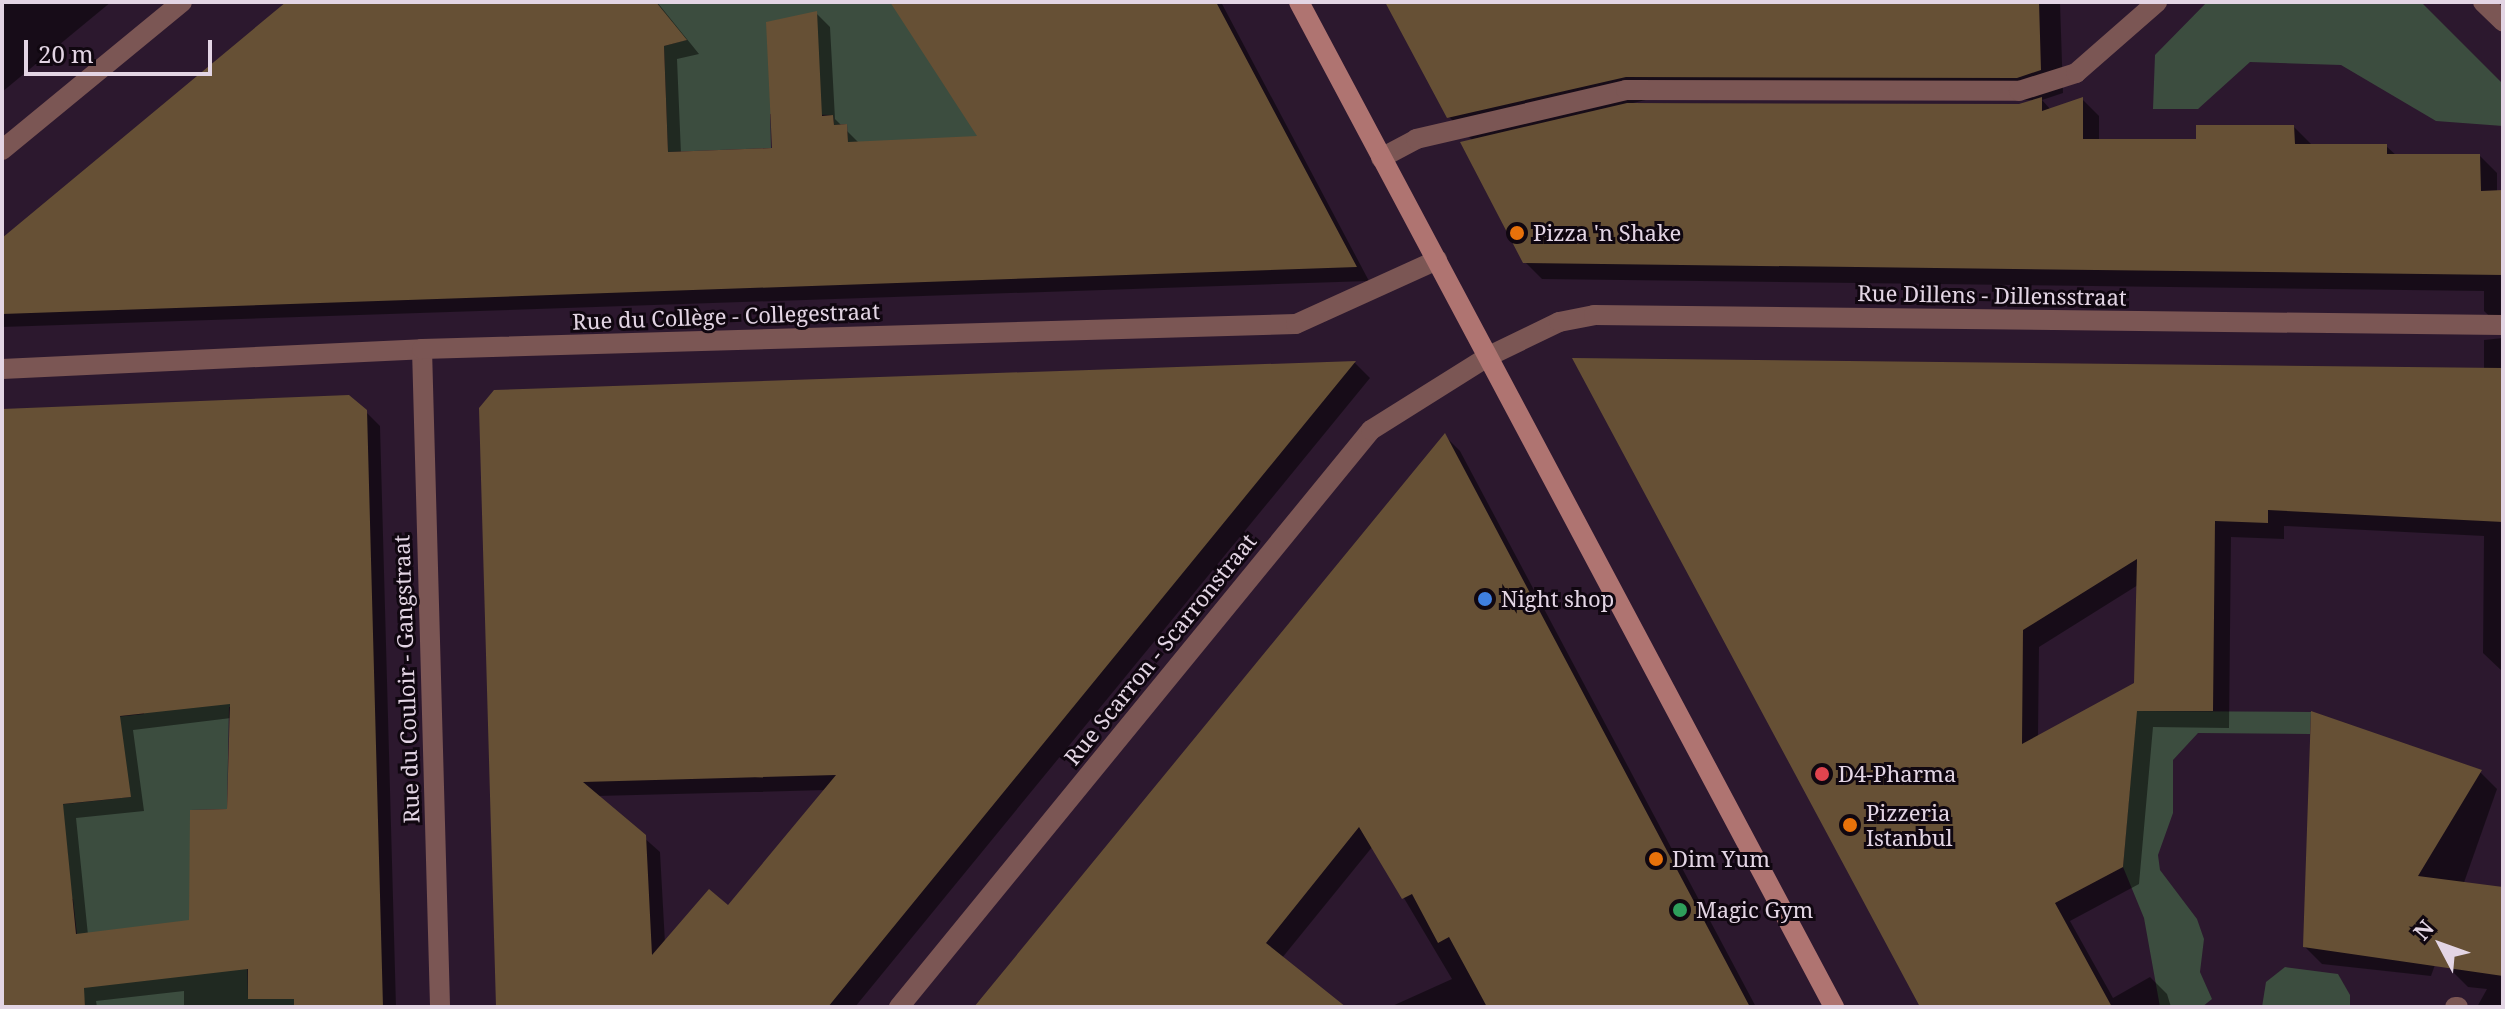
<!DOCTYPE html>
<html>
<head>
<meta charset="utf-8">
<style>
	body { margin:0 }
	#map { position:relative; width:2505px; height:1009px; overflow:hidden; background:#2c182e; font-family:"Noto Serif",serif }
	div>[style] { position:absolute }
	.green>* { inset:0; background:#3c4d3f }
	.shadow>* { inset:0; background:#0007 }
	.building>* { inset:0; background:#665035 }
	.lane>* { height:20px; margin:-10px; padding:0 10px; transform-origin:10px; border-radius:10px; background:#7b5654 }
	.street>* { height:20px; margin:-10px; padding:0 10px; transform-origin:10px; border-radius:10px; background:#7b5654 }
	.secondary>* { height:20px; margin:-10px; padding:0 10px; transform-origin:10px; border-radius:10px; background:#af7471 }
	.dots>* { width:22px; height:22px; translate:-50% -50%; box-sizing:border-box; border:4px solid #100710; border-radius:50% }
	span { translate:-50% -50%; white-space:nowrap; text-align:center; line-height:1.15; -webkit-text-stroke:6px #100710; paint-order:stroke }
	.poi-label { font-size:22px; color:#e3d5e4 }
	.left { translate:0 -50%; text-align:left }
	.street-label { font-size:22px; color:#e3d5e4 }
	.frame { position:absolute; inset:0; border:4px solid #e3d5e4; pointer-events:none }
	.north { position:absolute; left:2401px; top:905px; width:80px; height:80px; -webkit-text-stroke:6px #100710; paint-order:stroke; rotate:311deg; font-size:22px; font-weight:700; line-height:32px; text-align:center; color:#e3d5e4 }
	.north::after { content:''; display:block; margin:auto; width:28px; height:36px; background:#e3d5e4; clip-path:polygon(50% 0,100% 100%,50% 72%,0 100%) }
	.scale { position:absolute; left:24px; top:40px; width:188px; height:36px; box-sizing:border-box; border:4px solid #e3d5e4; border-top:0; padding-left:10px; font-size:24px; line-height:28px; white-space:nowrap; color:#e3d5e4; -webkit-text-stroke:6px #100710; paint-order:stroke }
</style>
</head>
<body>
<div id="map">
	<div class="green">
		<div style="clip-path:polygon(656px 2px,1003px 2px,990px 156px,848px 142px,847px 124px,834px 125px,833px 115px,770px 114px,771px 148px,668px 152px,664px 46px,686px 40px)"></div>
		<div style="clip-path:polygon(2207px 2px,2421px 2px,2503px 84px,2503px 126px,2436px 121px,2341px 65px,2250px 62px,2198px 109px,2153px 109px,2155px 55px)"></div>
		<div style="clip-path:polygon(144px 686px,257px 705px,229px 707px,227px 809px,191px 810px,190px 832px,247px 954px,248px 999px,294px 999px,294px 1007px,85px 1007px,73px 899px,60px 900px,68px 854px,56px 805px,131px 797px,87px 720px,144px 714px)"></div>
		<div style="clip-path:polygon(2136px 711px,2311px 712px,2310px 734px,2198px 733px,2173px 760px,2173px 813px,2158px 855px,2160px 870px,2197px 919px,2204px 939px,2200px 972px,2212px 999px,2202px 1007px,2160px 1007px,2144px 918px,2123px 867px)"></div>
		<div style="clip-path:polygon(2285px 967px,2338px 974px,2350px 995px,2350px 1007px,2262px 1007px,2266px 982px)"></div>
	</div>
	<div class="shadow">
		<div style="clip-path:polygon(2px 2px,111px 2px,2px 92px)"></div>
		<div style="clip-path:polygon(290px 2px,657px 2px,699px 54px,677px 59px,681px 154px,774px 150px,816px 13px,830px 27px,835px 119px,860px 144px,980px 137px,893px 2px,1221px 2px,1369px 281px,2px 327px,2px 240px)"></div>
		<div style="clip-path:polygon(evenodd,1387px 2px,2060px 2px,2063px 93px,2042px 100px,2051px 110px,2082px 99px,2099px 116px,2099px 141px,2198px 141px,2294px 127px,2311px 144px,2386px 146px,2397px 156px,2480px 156px,2497px 173px,2497px 192px,2503px 192px,2503px 329px,2484px 311px,2484px 291px,1542px 279px,1525px 262px,1473px 141px,1449px 117px,1387px 2px,1650px 99px,2034px 100px,2019px 106px,1633px 103px,1650px 99px)"></div>
		<div style="clip-path:polygon(evenodd,2503px 338px,2503px 672px,2483px 653px,2484px 536px,2284px 526px,2284px 539px,2231px 537px,2229px 728px,2153px 727px,2139px 884px,2070px 921px,2113px 998px,2150px 977px,2167px 994px,2171px 1007px,1921px 1007px,1575px 360px,2484px 370px,2484px 340px,2503px 338px,2138px 585px,2136px 684px,2038px 737px,2039px 647px,2138px 585px)"></div>
		<div style="clip-path:polygon(evenodd,1355px 363px,1370px 378px,855px 1007px,498px 1007px,495px 392px,1355px 363px,827px 790px,728px 908px,665px 943px,660px 852px,597px 796px,827px 790px)"></div>
		<div style="clip-path:polygon(evenodd,2px 411px,365px 411px,380px 426px,396px 1007px,184px 1007px,184px 991px,96px 1001px,97px 1007px,2px 1007px,2px 411px,231px 718px,229px 810px,191px 921px,88px 935px,76px 818px,144px 811px,133px 730px,231px 718px)"></div>
		<div style="clip-path:polygon(1445px 436px,1460px 451px,1756px 1007px,1390px 1007px,1452px 979px,1373px 846px,1282px 958px,1342px 1007px,977px 1007px)"></div>
		<div style="clip-path:polygon(2480px 772px,2497px 789px,2431px 976px,2322px 964px,2305px 947px)"></div>
		<div style="clip-path:polygon(2503px 899px,2503px 1007px,2477px 1007px,2487px 989px,2468px 987px,2452px 971px)"></div>
	</div>
	<div class="building">
		<div style="clip-path:polygon(286px 2px,656px 2px,687px 40px,664px 46px,668px 152px,772px 148px,766px 22px,817px 11px,822px 116px,833px 115px,834px 125px,847px 124px,848px 142px,977px 136px,890px 2px,1216px 2px,1357px 267px,2px 314px,2px 238px)"></div>
		<div style="clip-path:polygon(1385px 2px,2039px 2px,2041px 70px,2017px 78px,1626px 77px,1447px 118px)"></div>
		<div style="clip-path:polygon(2042px 97px,2042px 111px,2083px 97px,2083px 139px,2196px 139px,2196px 125px,2294px 125px,2295px 144px,2387px 144px,2387px 154px,2480px 154px,2481px 191px,2503px 190px,2503px 275px,1523px 263px,1460px 142px,1627px 103px,2019px 104px)"></div>
		<div style="clip-path:polygon(evenodd,1572px 358px,2503px 368px,2503px 522px,2268px 510px,2268px 523px,2215px 521px,2213px 711px,2137px 711px,2123px 867px,2055px 903px,2112px 1007px,1920px 1007px,1572px 358px,2137px 559px,2134px 683px,2022px 744px,2023px 630px,2137px 559px)"></div>
		<div style="clip-path:polygon(evenodd,1356px 361px,828px 1007px,496px 1007px,479px 408px,494px 390px,1356px 361px,836px 775px,728px 905px,709px 889px,652px 955px,646px 835px,583px 782px,836px 775px)"></div>
		<div style="clip-path:polygon(evenodd,349px 395px,367px 410px,383px 1007px,294px 1007px,294px 999px,248px 999px,248px 969px,84px 988px,85px 1007px,2px 1007px,2px 409px,349px 395px,230px 704px,227px 809px,190px 810px,189px 920px,76px 934px,63px 804px,131px 797px,120px 716px,230px 704px)"></div>
		<div style="clip-path:polygon(1445px 433px,1750px 1007px,1487px 1007px,1449px 937px,1438px 943px,1412px 894px,1402px 899px,1359px 827px,1266px 943px,1346px 1007px,974px 1007px)"></div>
		<div style="clip-path:polygon(2311px 711px,2482px 770px,2418px 876px,2503px 887px,2503px 976px,2303px 947px)"></div>
	</div>
	<div class="lane">
		<div style="left:2455px;top:1007px;width:3px"></div>
	</div>
	<div class="street">
		<div style="left:2483px;top:2px;width:28px;rotate:44deg"></div>
		<div style="left:2px;top:150px;width:233px;rotate:-39.4deg"></div>
		<div style="left:1381px;top:158px;width:40px;rotate:-28deg"></div>
		<div style="left:1416px;top:139px;width:216px;rotate:-13.1deg"></div>
		<div style="left:1626px;top:90px;width:393px;rotate:0.1deg"></div>
		<div style="left:2019px;top:91px;width:60px;rotate:-17.5deg"></div>
		<div style="left:2076px;top:73px;width:108px;rotate:-41.2deg"></div>
		<div style="left:422px;top:349px;width:658px;rotate:88.43deg"></div>
		<div style="left:2px;top:369px;width:420px;rotate:-2.7deg"></div>
		<div style="left:422px;top:349px;width:874px;rotate:-1.64deg"></div>
		<div style="left:1296px;top:324px;width:155px;rotate:-24.4deg"></div>
		<div style="left:899px;top:1007px;width:745px;rotate:-50.72deg"></div>
		<div style="left:1371px;top:430px;width:139px;rotate:-32.1deg"></div>
		<div style="left:1489px;top:356px;width:78px;rotate:-25.9deg"></div>
		<div style="left:1559px;top:322px;width:36px;rotate:-11deg"></div>
		<div style="left:1594px;top:315px;width:909px;rotate:0.63deg"></div>
	</div>
	<div class="secondary">
		<div style="left:1299px;top:2px;width:1139px;rotate:61.97deg"></div>
	</div>
	<div class="dots">
		<div style="left:1517px;top:233px;background:#e8710a"></div>
		<div style="left:1485px;top:599px;background:#3f7fe0"></div>
		<div style="left:1822px;top:774px;background:#e0444e"></div>
		<div style="left:1850px;top:825px;background:#e8710a"></div>
		<div style="left:1656px;top:859px;background:#e8710a"></div>
		<div style="left:1680px;top:910px;background:#2e9e5b"></div>
	</div>
	<div class="poi-label">
		<span class="left" style="left:1533px;top:233px">Pizza 'n Shake</span>
		<span class="left" style="left:1501px;top:599px">Night shop</span>
		<span class="left" style="left:1838px;top:774px">D4-Pharma</span>
		<span class="left" style="left:1866px;top:825px">Pizzeria<br>Istanbul</span>
		<span class="left" style="left:1672px;top:859px">Dim Yum</span>
		<span class="left" style="left:1696px;top:910px">Magic Gym</span>
	</div>
	<div class="street-label">
		<span style="left:1992px;top:295px;rotate:1deg">Rue Dillens - Dillensstraat</span>
		<span style="left:726px;top:316px;rotate:-2deg">Rue du Collège - Collegestraat</span>
		<span style="left:1160px;top:649px;rotate:-51deg">Rue Scarron - Scarronstraat</span>
		<span style="left:406px;top:679px;rotate:-92deg">Rue du Couloir - Gangstraat</span>
	</div>
	<div class="frame"></div>
	<div class="north">N</div>
	<div class="scale">20 m</div>
</div>
</body>
</html>
